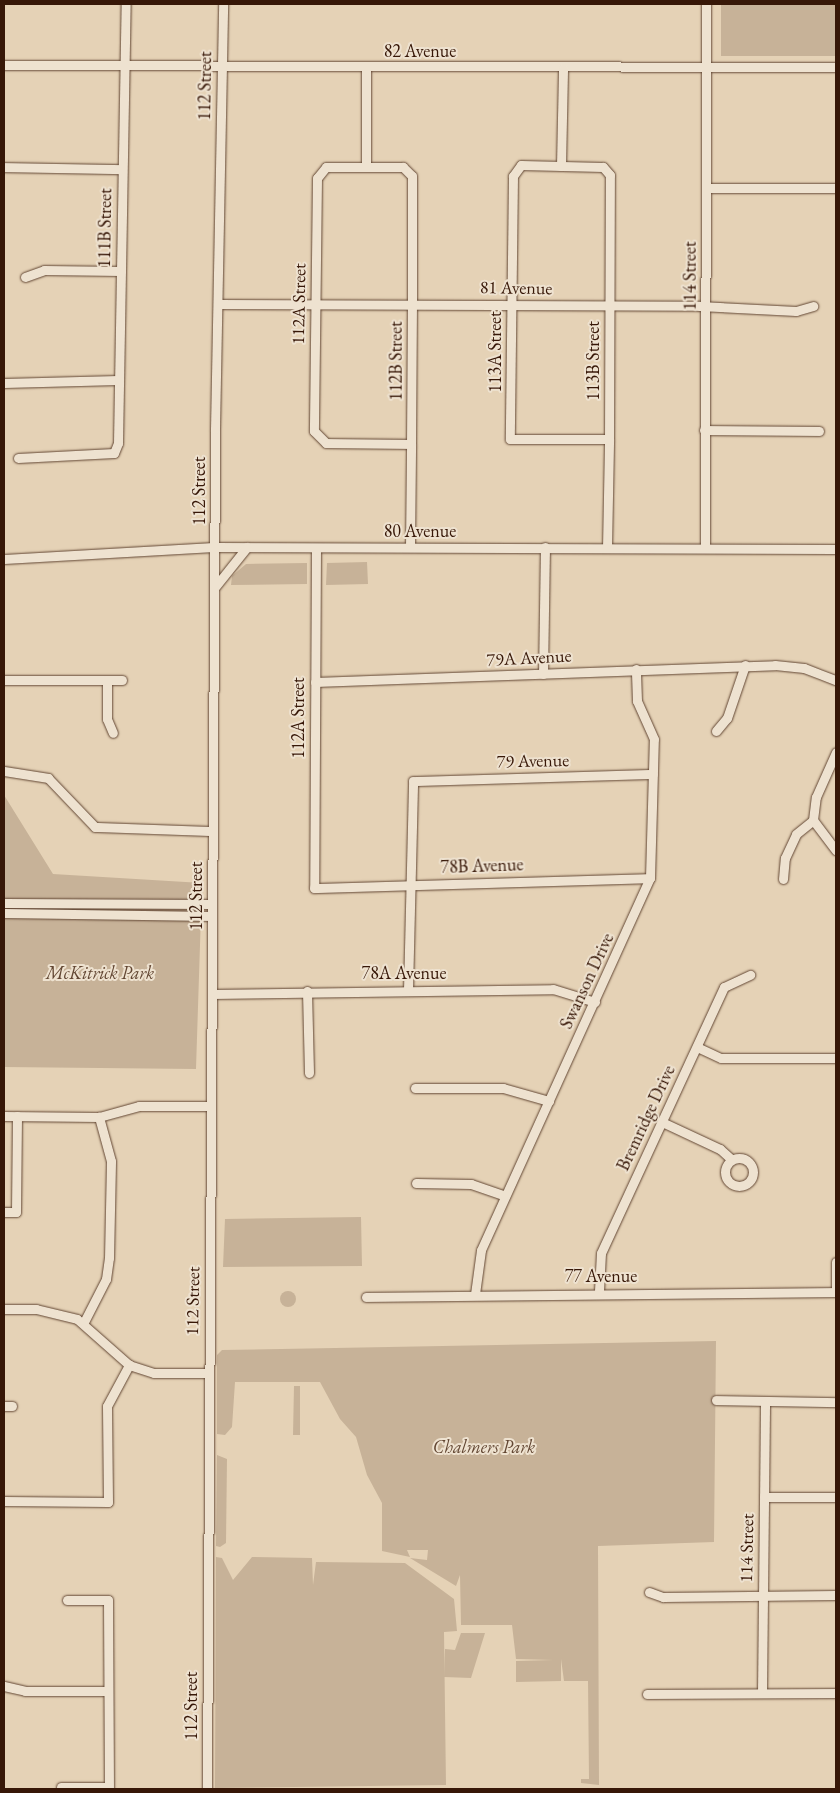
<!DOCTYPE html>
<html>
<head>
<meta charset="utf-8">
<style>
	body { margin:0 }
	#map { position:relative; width:840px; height:1793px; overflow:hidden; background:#e5d2b6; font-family:"EB Garamond",serif }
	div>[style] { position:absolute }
	.green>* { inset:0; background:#c7b298 }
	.round { border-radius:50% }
	.roads { filter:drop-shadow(0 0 1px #624633) drop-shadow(0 0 1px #624633) }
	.minor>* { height:9px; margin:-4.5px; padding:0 4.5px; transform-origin:4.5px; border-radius:4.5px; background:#eee2d0 }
	.minor>.ring { margin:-4.5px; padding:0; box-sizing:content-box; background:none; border:9px solid #eee2d0; border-radius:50% }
	span { translate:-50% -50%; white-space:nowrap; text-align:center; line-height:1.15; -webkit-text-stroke:4px #eee2d0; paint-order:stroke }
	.street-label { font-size:18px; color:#371707 }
	.park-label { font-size:18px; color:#624632; font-style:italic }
	.frame { position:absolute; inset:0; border:5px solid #371707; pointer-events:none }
</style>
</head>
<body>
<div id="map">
	<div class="green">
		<div style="clip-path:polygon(721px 4px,836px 4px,836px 56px,721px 56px)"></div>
		<div style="clip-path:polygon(367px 562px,368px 584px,326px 585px,327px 563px)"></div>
		<div style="clip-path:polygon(307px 563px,307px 584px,231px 585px,232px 576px,246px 564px)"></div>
		<div style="clip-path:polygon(4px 795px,53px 874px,202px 883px,196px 1069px,4px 1067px)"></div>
		<div style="clip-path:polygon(361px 1217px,362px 1266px,223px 1267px,225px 1219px)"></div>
		<div class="round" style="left:280px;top:1291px;width:16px;height:16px"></div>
		<div style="clip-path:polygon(716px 1341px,714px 1542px,598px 1546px,599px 1785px,581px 1783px,581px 1779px,589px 1779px,588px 1681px,564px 1681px,561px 1659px,561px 1681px,516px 1682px,516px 1661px,553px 1660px,516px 1659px,512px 1625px,461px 1625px,460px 1575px,456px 1586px,410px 1558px,427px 1560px,428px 1550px,407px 1550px,410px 1557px,382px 1551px,382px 1503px,367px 1475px,356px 1437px,340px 1419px,320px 1382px,235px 1382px,232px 1427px,225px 1435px,217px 1434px,217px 1355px,222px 1350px)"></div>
		<div style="clip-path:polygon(294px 1386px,300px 1386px,300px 1435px,293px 1435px)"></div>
		<div style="clip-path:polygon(217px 1455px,227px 1459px,226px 1543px,220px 1547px,216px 1546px)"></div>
		<div style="clip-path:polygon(216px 1557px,222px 1558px,233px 1580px,252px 1557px,312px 1558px,313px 1585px,316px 1562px,405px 1563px,454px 1599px,457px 1631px,444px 1632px,446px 1785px,215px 1788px)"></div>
		<div style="clip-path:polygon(461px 1633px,485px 1633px,471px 1678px,444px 1677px,445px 1649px,455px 1650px)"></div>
	</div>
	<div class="roads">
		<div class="minor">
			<div style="left:4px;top:65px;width:832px;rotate:0.14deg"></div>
			<div style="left:366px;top:67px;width:100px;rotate:90deg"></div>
			<div style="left:561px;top:166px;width:98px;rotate:-88.8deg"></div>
			<div style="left:4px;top:167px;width:118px;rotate:1deg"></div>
			<div style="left:707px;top:188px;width:129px"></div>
			<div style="left:25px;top:277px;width:20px;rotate:-20deg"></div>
			<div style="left:44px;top:270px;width:77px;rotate:0.7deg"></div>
			<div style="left:218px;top:304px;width:481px;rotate:0.2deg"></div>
			<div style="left:699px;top:306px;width:97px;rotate:3deg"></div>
			<div style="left:796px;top:311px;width:18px;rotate:-16deg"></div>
			<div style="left:4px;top:383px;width:114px;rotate:-1.5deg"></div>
			<div style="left:704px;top:430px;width:115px;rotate:0.5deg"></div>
			<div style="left:18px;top:458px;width:96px;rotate:-3deg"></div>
			<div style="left:114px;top:453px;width:11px;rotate:-68deg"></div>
			<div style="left:118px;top:443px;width:439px;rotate:-89deg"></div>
			<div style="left:410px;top:547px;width:103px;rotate:-89.4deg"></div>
			<div style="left:411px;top:444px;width:141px;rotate:-89.6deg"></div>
			<div style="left:412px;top:303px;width:127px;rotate:-90deg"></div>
			<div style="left:412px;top:176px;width:13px;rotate:-135deg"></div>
			<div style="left:403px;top:167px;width:77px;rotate:180deg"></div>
			<div style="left:326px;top:167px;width:14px;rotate:129deg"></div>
			<div style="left:317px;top:178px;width:253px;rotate:90.7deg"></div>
			<div style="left:314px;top:431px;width:17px;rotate:45deg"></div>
			<div style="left:326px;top:443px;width:85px;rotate:0.7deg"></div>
			<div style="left:316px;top:548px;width:340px;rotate:90.3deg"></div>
			<div style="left:314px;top:888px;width:336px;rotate:-1.7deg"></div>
			<div style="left:607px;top:548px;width:109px;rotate:-88.9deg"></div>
			<div style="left:609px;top:439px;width:264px;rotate:-89.8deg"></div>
			<div style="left:610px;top:175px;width:11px;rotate:-131deg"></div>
			<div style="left:603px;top:167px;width:82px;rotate:-178.6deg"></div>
			<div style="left:521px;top:165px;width:14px;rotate:126deg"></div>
			<div style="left:513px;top:176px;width:263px;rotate:90.7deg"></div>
			<div style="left:510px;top:439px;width:99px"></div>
			<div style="left:705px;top:548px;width:544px;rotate:-89.89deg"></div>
			<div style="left:4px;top:559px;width:210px;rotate:-3.3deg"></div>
			<div style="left:214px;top:547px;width:622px;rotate:0.18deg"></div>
			<div style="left:215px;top:587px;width:51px;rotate:-51.3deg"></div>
			<div style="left:543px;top:674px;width:127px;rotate:-89.1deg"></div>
			<div style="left:4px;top:680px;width:103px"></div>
			<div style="left:107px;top:680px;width:39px;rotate:90deg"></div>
			<div style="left:107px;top:719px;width:15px;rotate:67deg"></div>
			<div style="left:107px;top:680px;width:15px"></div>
			<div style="left:315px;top:682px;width:460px;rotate:-2.1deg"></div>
			<div style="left:775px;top:665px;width:29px;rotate:6deg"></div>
			<div style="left:804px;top:668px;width:34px;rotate:21deg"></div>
			<div style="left:716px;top:731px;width:17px;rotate:-50deg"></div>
			<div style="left:727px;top:718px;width:56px;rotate:-71.2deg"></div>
			<div style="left:4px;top:771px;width:45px;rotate:9deg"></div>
			<div style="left:48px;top:778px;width:68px;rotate:46.2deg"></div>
			<div style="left:95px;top:827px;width:117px;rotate:2deg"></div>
			<div style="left:813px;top:820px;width:38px;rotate:53deg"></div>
			<div style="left:783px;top:879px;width:21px;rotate:-85deg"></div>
			<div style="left:785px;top:858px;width:26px;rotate:-65deg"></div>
			<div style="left:796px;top:834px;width:22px;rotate:-39deg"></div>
			<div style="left:813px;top:820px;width:23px;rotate:-83deg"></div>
			<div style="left:816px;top:797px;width:49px;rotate:-66deg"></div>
			<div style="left:4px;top:903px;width:208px;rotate:0.3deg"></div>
			<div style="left:4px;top:913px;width:208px;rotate:0.8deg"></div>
			<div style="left:408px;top:990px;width:209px;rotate:-88.6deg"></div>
			<div style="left:413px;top:781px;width:240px;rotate:-1.7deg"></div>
			<div style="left:307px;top:991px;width:82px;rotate:88.6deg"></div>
			<div style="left:212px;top:994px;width:341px;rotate:-0.8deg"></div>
			<div style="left:553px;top:989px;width:44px;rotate:17.2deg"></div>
			<div style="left:697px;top:1047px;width:26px;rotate:25deg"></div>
			<div style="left:721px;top:1058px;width:115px"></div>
			<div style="left:415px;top:1088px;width:88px"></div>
			<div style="left:503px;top:1088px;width:48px;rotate:15.8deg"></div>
			<div style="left:4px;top:1116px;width:95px;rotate:0.6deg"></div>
			<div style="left:99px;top:1117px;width:41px;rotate:-15.4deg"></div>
			<div style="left:139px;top:1106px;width:72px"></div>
			<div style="left:662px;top:1122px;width:64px;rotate:25deg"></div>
			<div style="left:720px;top:1149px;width:15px;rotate:42deg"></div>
			<div class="ring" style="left:725px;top:1158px;width:19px;height:19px"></div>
			<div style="left:416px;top:1183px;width:55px;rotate:1deg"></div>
			<div style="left:471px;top:1184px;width:36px;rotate:19deg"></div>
			<div style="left:4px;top:1212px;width:12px"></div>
			<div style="left:16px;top:1212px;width:96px;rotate:-89.4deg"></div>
			<div style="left:599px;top:1291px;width:38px;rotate:-87deg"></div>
			<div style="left:601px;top:1253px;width:293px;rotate:-65.2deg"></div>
			<div style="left:724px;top:987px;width:29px;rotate:-25deg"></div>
			<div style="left:836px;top:1292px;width:30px;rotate:-90deg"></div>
			<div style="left:475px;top:1294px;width:44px;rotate:-82.2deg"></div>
			<div style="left:481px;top:1250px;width:409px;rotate:-65.6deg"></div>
			<div style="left:650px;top:878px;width:139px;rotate:-88.4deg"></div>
			<div style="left:654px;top:739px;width:42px;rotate:-114.1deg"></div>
			<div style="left:637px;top:701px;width:32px;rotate:-92deg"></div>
			<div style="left:366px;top:1297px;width:470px;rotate:-0.6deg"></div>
			<div style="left:4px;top:1309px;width:32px"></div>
			<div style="left:36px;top:1309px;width:42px;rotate:13.7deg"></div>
			<div style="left:77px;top:1319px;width:69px;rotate:41.5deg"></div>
			<div style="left:129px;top:1365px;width:26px;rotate:18deg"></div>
			<div style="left:154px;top:1373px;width:54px"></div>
			<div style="left:84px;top:1322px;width:48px;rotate:-62.9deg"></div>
			<div style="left:106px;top:1279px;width:21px;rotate:-82deg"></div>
			<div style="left:109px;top:1258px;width:97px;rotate:-88.8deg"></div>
			<div style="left:111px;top:1161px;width:46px;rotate:-105.3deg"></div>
			<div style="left:716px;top:1400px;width:120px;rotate:1deg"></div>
			<div style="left:4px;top:1406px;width:8px"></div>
			<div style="left:764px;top:1497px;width:72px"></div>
			<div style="left:4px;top:1501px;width:104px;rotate:0.6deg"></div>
			<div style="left:108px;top:1502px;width:96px;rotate:-90.6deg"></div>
			<div style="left:107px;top:1406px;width:47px;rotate:-61.8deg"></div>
			<div style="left:649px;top:1592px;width:15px;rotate:20deg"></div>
			<div style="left:663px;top:1597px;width:173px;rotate:-0.7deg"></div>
			<div style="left:67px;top:1600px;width:41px"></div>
			<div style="left:108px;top:1600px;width:189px;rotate:89.7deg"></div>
			<div style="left:4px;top:1686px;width:22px;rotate:13deg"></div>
			<div style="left:25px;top:1691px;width:83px"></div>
			<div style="left:762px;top:1693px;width:290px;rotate:-89.4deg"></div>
			<div style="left:647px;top:1694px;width:189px;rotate:-0.3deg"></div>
			<div style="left:61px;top:1787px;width:47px"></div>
			<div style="left:207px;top:1789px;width:1360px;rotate:-89.66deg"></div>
			<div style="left:215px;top:429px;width:425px;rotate:-88.9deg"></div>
		</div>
	</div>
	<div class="street-label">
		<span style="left:420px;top:51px">82 Avenue</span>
		<span style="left:205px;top:86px;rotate:-89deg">112 Street</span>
		<span style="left:105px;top:228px;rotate:-89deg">111B Street</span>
		<span style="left:690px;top:276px;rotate:-90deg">114 Street</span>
		<span style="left:516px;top:288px;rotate:1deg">81 Avenue</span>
		<span style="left:299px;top:304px;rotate:-89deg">112A Street</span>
		<span style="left:495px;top:352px;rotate:-90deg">113A Street</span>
		<span style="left:396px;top:361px;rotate:-90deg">112B Street</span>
		<span style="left:593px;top:361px;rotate:-90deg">113B Street</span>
		<span style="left:199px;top:491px;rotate:-90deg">112 Street</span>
		<span style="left:420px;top:531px">80 Avenue</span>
		<span style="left:529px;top:658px;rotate:-3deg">79A Avenue</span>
		<span style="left:298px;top:718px;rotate:-90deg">112A Street</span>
		<span style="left:533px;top:761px;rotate:-1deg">79 Avenue</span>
		<span style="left:482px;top:866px;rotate:-2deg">78B Avenue</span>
		<span style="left:196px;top:896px;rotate:-90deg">112 Street</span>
		<span style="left:404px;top:973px">78A Avenue</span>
		<span style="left:587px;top:981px;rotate:-65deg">Swanson Drive</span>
		<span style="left:646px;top:1118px;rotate:-65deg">Bremridge Drive</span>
		<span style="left:601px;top:1276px">77 Avenue</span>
		<span style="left:193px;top:1301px;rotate:-89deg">112 Street</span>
		<span style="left:747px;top:1548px;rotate:-89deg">114 Street</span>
		<span style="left:191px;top:1706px;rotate:-90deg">112 Street</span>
	</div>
	<div class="park-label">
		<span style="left:100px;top:973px">McKitrick Park</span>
		<span style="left:484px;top:1447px">Chalmers Park</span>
	</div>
	<div class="frame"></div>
</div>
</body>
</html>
